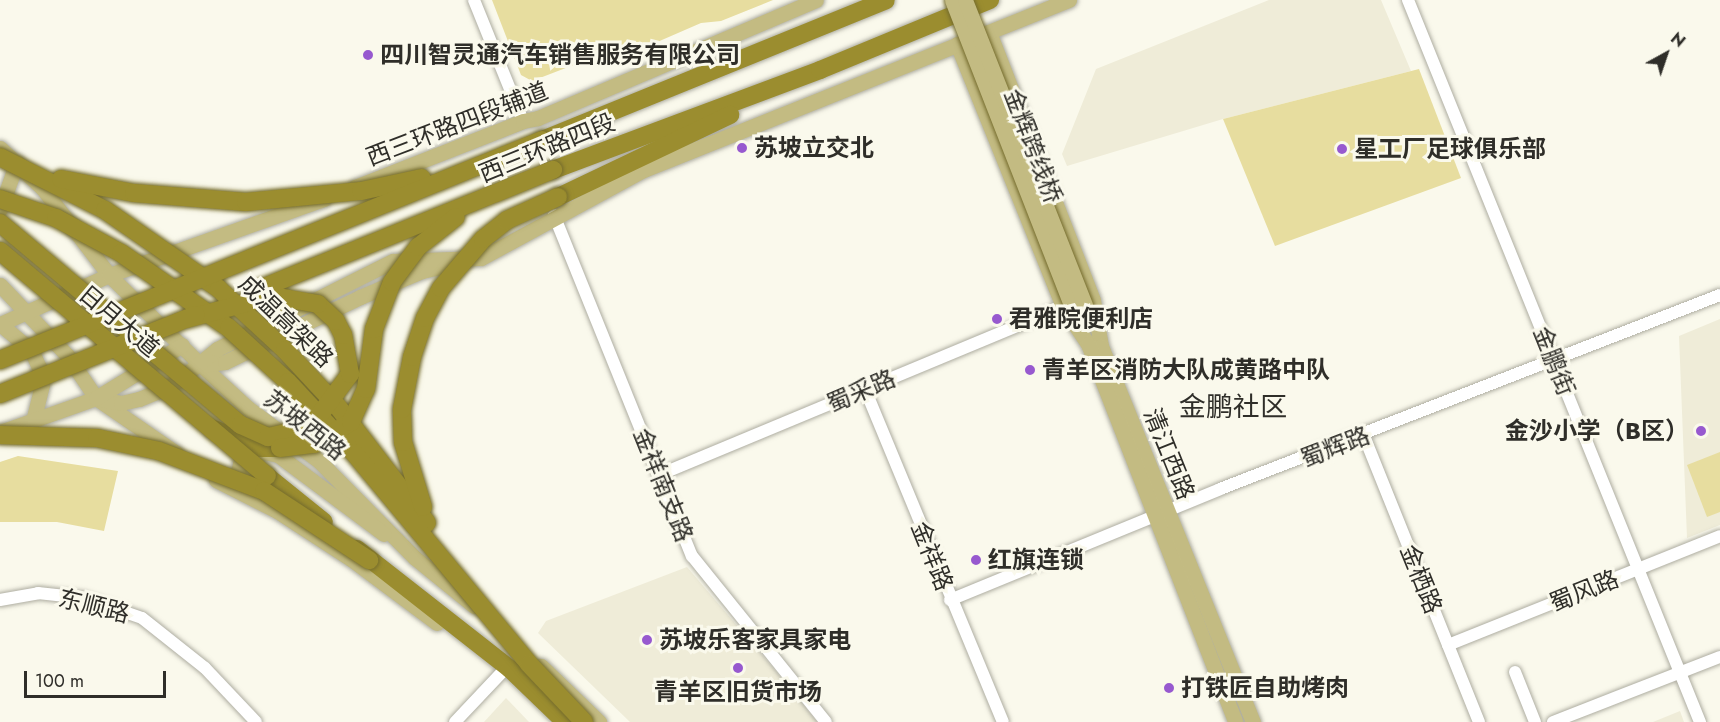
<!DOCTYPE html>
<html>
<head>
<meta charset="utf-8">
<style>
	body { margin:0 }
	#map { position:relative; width:1720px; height:722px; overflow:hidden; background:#faf9ec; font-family:Jost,"Noto Sans SC",sans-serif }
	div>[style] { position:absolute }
	.built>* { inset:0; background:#efecd8 }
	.green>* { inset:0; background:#e7dd9f }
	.roads { filter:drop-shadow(0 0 2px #aeada1) drop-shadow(0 0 2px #aeada1) }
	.minor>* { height:12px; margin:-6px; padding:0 6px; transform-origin:6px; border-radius:6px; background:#fff }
	.major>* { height:15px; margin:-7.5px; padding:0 7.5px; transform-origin:7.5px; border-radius:7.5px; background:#c3bb82 }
	.highway>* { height:18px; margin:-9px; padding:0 9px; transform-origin:9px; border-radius:9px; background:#9b8d2f }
	.bridges { filter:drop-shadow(0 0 2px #756c2d) drop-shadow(0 0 2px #756c2d) }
	.major-bridge>* { height:15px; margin:-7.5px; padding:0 7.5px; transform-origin:7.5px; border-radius:7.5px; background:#c3bb82 }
	.highway-bridge>* { height:18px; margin:-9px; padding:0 9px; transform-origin:9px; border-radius:9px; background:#9b8d2f }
	.dots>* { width:16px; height:16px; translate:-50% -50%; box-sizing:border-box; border:3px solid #faf9ec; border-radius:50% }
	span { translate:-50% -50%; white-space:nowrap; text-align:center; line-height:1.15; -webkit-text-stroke:6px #faf9ec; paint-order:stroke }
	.poi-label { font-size:24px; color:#2f2e29; font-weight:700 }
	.left { translate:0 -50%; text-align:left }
	.right { translate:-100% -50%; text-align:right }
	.street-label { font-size:24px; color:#2f2e29 }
	.quarter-label { font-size:27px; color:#2f2e29 }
	.north { position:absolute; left:1636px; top:24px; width:60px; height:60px; -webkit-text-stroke:4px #faf9ec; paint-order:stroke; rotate:40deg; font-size:16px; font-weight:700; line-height:24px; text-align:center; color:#2f2e29 }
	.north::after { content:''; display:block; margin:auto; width:21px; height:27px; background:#2f2e29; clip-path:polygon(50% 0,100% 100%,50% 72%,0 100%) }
	.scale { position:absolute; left:24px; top:671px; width:142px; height:27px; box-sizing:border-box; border:3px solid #2f2e29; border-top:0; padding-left:8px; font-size:18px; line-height:21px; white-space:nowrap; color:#2f2e29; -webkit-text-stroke:4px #faf9ec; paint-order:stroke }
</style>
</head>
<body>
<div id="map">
	<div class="built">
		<div style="clip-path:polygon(1269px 0,1381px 0,1411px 71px,1223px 119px,1067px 166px,1062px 154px,1096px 69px)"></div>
		<div style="clip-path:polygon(1720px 319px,1720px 525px,1687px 538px,1679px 336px)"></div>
		<div style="clip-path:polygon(687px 567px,791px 689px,817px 722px,630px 722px,538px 633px,546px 621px)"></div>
		<div style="clip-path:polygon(506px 698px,529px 722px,484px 722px)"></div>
		<div style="clip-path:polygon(1680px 711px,1684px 722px,1653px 722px)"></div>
	</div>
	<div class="green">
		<div style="clip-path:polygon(492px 0,773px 0,721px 21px,701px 23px,632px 53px,615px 49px,532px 81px,521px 75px)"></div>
		<div style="clip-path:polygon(1419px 69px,1461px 178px,1275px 246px,1223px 119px)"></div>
		<div style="clip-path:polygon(1720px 452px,1720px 512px,1707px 517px,1687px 465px)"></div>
		<div style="clip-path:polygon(18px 456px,118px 471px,104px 531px,57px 522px,0 522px,0 462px)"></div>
	</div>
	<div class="roads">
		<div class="minor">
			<div style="left:474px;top:0;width:131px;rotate:68deg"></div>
			<div style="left:1408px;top:0;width:779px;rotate:67.98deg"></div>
			<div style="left:554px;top:215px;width:368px;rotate:68deg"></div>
			<div style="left:692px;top:556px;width:213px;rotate:51.1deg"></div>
			<div style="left:865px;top:389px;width:360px;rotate:67.5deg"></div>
			<div style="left:1364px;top:436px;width:308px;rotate:68.1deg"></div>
			<div style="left:659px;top:475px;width:438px;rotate:-22.6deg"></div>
			<div style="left:0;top:600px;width:39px;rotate:-10deg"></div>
			<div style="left:38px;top:593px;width:46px;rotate:6.2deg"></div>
			<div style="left:84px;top:598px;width:61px;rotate:19deg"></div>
			<div style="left:142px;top:618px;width:80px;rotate:38.4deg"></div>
			<div style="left:205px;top:668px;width:74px;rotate:46.6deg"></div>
			<div style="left:950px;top:600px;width:292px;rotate:-22.3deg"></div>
			<div style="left:1220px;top:489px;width:536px;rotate:-21.21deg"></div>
			<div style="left:1448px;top:645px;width:293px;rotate:-21.8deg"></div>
			<div style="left:1515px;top:672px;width:54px;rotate:68.2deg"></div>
			<div style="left:455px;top:722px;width:70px;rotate:-46.7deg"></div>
			<div style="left:1553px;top:722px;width:179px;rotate:-21.3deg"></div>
		</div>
		<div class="major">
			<div style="left:989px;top:32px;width:287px;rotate:68.8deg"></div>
			<div style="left:1093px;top:300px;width:47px;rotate:80.1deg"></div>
			<div style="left:1101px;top:346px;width:406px;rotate:68deg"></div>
			<div style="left:957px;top:44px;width:284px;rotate:68deg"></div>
			<div style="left:1063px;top:307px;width:45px;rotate:56deg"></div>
			<div style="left:1088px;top:344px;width:406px;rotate:68.7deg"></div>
			<div style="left:0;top:148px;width:59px;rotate:43.6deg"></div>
			<div style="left:43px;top:189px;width:108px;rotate:52.5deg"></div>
			<div style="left:109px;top:275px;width:129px;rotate:44.4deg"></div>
			<div style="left:201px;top:365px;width:64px;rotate:42.5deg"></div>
			<div style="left:248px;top:408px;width:89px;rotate:36.7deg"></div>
			<div style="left:319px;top:461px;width:136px;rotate:45.3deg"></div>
			<div style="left:415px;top:558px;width:76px;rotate:39.1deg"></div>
			<div style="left:355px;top:187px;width:180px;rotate:-21.4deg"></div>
			<div style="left:523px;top:121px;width:15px;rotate:-11deg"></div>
			<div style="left:538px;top:118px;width:302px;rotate:-23deg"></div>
			<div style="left:0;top:209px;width:50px;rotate:-70.1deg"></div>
			<div style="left:0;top:285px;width:97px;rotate:46.3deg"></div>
			<div style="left:67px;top:355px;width:52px;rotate:56deg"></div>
			<div style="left:96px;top:398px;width:97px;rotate:34.5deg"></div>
			<div style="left:0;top:324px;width:120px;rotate:-24.2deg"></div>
			<div style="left:109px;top:275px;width:228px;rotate:-19.5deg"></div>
			<div style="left:0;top:324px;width:40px;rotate:40deg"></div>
			<div style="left:31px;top:350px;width:19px;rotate:65deg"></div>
			<div style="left:39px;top:367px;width:18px;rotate:81deg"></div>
			<div style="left:42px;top:385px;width:37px;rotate:104deg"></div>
			<div style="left:201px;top:365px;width:24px;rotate:-7deg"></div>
			<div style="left:225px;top:362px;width:150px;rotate:-25.7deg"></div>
			<div style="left:360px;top:297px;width:67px;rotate:-22.8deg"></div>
			<div style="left:422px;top:271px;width:35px;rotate:-13deg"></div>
			<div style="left:96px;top:398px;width:25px;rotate:11deg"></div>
			<div style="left:121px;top:403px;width:18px;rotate:-13deg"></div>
			<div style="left:139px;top:399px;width:35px;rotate:-22deg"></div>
			<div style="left:171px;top:386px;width:59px;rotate:-38.8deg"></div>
			<div style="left:217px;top:349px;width:197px;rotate:-26.6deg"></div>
			<div style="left:393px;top:261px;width:88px;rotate:-2deg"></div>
			<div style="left:481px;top:258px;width:182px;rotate:-28.5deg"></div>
			<div style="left:641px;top:171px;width:461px;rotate:-21.8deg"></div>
			<div style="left:0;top:432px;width:102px;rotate:-19.5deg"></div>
			<div style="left:96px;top:398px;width:101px;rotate:-31.6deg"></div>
			<div style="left:216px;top:480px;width:68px;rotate:26.9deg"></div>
			<div style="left:277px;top:511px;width:88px;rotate:33deg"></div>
			<div style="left:351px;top:559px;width:107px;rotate:36.7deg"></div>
			<div style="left:242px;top:490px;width:14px;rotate:-111deg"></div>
			<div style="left:237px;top:477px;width:13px;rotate:-77deg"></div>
			<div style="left:240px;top:464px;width:8px;rotate:-45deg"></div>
			<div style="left:246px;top:458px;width:19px;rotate:-18deg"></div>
			<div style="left:264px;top:452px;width:14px;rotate:12deg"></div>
			<div style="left:278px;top:455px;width:132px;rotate:36.7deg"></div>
			<div style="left:541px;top:666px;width:81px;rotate:44deg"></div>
		</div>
		<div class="highway">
			<div style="left:542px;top:140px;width:371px;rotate:-22.1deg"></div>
			<div style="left:553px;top:170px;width:285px;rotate:-20.5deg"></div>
			<div style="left:820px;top:70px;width:184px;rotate:-22.4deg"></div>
			<div style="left:558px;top:197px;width:191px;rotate:-25.5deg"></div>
			<div style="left:214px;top:429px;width:51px;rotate:22deg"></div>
			<div style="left:261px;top:448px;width:19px"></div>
			<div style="left:267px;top:476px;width:73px;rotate:38.9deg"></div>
			<div style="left:357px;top:549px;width:194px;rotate:38.1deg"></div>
			<div style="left:510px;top:669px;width:76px;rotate:43.9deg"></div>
		</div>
	</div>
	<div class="bridges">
		<div class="major-bridge">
			<div style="left:952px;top:0;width:331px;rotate:68.7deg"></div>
			<div style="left:965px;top:0;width:328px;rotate:68.5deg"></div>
		</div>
		<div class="highway-bridge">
			<div style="left:0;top:157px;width:118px;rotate:26.8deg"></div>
			<div style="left:105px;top:210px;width:139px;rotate:34.7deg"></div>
			<div style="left:219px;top:289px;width:90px;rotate:42.7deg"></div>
			<div style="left:285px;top:350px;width:78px;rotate:47.1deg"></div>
			<div style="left:338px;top:407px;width:146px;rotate:52.5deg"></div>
			<div style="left:61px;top:179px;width:74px;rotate:10.9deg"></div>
			<div style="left:134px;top:193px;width:112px;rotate:4.6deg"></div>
			<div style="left:246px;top:202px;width:116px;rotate:-5.5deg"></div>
			<div style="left:361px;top:191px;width:62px;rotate:-12deg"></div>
			<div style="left:0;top:199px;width:59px;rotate:18.7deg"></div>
			<div style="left:56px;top:218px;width:74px;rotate:28.3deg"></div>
			<div style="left:121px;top:253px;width:131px;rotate:34.8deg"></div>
			<div style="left:229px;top:328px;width:80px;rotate:42.5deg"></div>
			<div style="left:288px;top:382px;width:97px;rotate:47.1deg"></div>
			<div style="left:354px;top:453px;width:274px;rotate:50.3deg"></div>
			<div style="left:529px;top:664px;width:80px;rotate:46.5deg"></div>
			<div style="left:0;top:223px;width:314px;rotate:40deg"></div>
			<div style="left:241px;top:425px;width:30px;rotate:24deg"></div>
			<div style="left:268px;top:437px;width:36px;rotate:-13deg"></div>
			<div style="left:303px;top:429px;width:14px;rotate:-34deg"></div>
			<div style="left:315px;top:421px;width:59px;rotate:-53.3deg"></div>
			<div style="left:350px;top:374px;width:40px;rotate:-100deg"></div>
			<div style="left:343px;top:335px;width:16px;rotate:-117deg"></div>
			<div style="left:336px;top:321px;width:25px;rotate:-137deg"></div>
			<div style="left:318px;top:304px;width:47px;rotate:-170.1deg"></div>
			<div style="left:272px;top:296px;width:88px;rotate:164.9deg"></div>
			<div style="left:0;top:251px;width:349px;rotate:40.1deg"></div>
			<div style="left:252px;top:292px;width:325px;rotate:-22.1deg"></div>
			<div style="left:0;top:360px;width:585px;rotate:-22.09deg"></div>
			<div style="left:0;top:394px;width:211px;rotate:-22deg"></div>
			<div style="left:0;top:435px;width:97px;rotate:1.8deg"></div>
			<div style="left:97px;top:438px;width:63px;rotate:11.8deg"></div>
			<div style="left:159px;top:451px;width:112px;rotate:20.9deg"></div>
			<div style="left:264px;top:491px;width:126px;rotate:33.3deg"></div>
			<div style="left:280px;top:448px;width:34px;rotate:-7deg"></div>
			<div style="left:314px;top:444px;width:43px;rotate:-30.7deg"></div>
			<div style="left:351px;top:422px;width:36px;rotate:-66deg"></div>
			<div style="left:366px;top:389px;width:61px;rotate:-82.4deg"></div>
			<div style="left:374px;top:329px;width:50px;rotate:-69deg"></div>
			<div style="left:392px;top:282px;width:44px;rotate:-53.4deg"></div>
			<div style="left:418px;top:247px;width:48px;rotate:-38.3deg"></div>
			<div style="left:423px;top:507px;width:68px;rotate:-107.1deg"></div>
			<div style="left:403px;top:442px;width:33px;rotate:-92deg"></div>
			<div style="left:402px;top:409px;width:53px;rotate:-79.1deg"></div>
			<div style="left:412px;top:357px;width:41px;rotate:-71.6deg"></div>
			<div style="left:425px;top:318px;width:34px;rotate:-62deg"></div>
			<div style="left:441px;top:288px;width:65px;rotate:-49.4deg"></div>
			<div style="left:483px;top:239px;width:31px;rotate:-38deg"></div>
			<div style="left:507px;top:220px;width:56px;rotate:-24.3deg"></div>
		</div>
	</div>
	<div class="dots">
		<div style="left:368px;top:55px;background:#9759cf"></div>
		<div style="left:742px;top:148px;background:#9759cf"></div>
		<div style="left:1342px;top:149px;background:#9759cf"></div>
		<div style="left:997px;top:319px;background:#9759cf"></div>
		<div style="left:1030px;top:370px;background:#9759cf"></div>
		<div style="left:1701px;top:431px;background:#9759cf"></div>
		<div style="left:976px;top:560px;background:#9759cf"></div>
		<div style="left:647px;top:640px;background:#9759cf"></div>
		<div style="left:738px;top:668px;background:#9759cf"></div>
		<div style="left:1169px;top:688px;background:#9759cf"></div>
	</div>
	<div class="poi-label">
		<span class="left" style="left:380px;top:55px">四川智灵通汽车销售服务有限公司</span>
		<span class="left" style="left:754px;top:148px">苏坡立交北</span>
		<span class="left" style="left:1354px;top:149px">星工厂足球俱乐部</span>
		<span class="left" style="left:1009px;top:319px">君雅院便利店</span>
		<span class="left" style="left:1042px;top:370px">青羊区消防大队成黄路中队</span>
		<span class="right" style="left:1689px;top:431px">金沙小学（B区）</span>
		<span class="left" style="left:988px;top:560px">红旗连锁</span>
		<span class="left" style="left:659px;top:640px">苏坡乐客家具家电</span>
		<span class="left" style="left:1181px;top:688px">打铁匠自助烤肉</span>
		<span style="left:738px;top:692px">青羊区旧货市场</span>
	</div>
	<div class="street-label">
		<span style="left:457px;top:124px;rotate:-21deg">西三环路四段辅道</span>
		<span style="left:1033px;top:146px;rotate:69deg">金辉跨线桥</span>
		<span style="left:547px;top:148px;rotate:-22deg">西三环路四段</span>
		<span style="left:119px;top:321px;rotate:40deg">日月大道</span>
		<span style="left:286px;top:321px;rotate:44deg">成温高架路</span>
		<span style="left:1554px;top:361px;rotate:68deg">金鹏街</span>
		<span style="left:861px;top:391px;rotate:-23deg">蜀采路</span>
		<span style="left:305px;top:425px;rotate:38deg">苏坡西路</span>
		<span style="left:1335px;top:447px;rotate:-21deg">蜀辉路</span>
		<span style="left:1169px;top:454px;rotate:68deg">清江西路</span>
		<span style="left:663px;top:485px;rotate:68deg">金祥南支路</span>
		<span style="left:932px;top:556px;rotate:68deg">金祥路</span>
		<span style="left:1421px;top:579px;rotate:68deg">金栖路</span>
		<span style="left:1584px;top:591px;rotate:-22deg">蜀风路</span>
		<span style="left:94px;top:606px;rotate:14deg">东顺路</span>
	</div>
	<div class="quarter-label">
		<span style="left:1233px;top:407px">金鹏社区</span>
	</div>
	<div class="north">N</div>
	<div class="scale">100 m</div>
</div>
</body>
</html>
